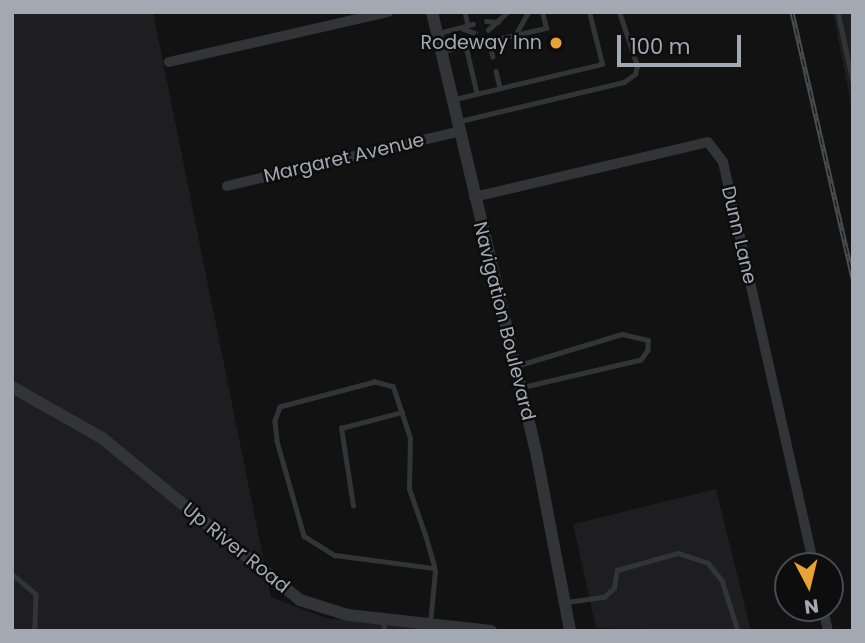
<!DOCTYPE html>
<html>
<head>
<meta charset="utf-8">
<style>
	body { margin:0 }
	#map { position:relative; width:865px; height:643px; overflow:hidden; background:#121213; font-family:Poppins,sans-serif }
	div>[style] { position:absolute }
	.built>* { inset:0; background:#1e1e20 }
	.service>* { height:4.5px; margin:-2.25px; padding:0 2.25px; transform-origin:2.25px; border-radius:2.25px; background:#333438 }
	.minor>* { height:10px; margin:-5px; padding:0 5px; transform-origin:5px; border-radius:5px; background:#333438 }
	.tertiary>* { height:12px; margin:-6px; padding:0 6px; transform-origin:6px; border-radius:6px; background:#333438 }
	.rail>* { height:5px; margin-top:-2.5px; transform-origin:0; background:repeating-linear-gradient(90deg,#0d0d0e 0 8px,#4a4c51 0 16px); box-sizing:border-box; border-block:2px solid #4a4c51 }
	.dots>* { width:19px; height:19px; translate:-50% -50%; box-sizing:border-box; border:4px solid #0d0d0e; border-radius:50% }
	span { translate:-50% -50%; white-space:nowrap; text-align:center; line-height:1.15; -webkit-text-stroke:5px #0d0d0e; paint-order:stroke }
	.poi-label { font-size:19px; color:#a3a9b3 }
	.right { translate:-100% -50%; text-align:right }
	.street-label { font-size:19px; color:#a3a9b3 }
	.frame { position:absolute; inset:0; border:14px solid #a3a9b3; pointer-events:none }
	.north { position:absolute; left:774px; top:552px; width:70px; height:70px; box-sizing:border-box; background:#0d0d0e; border:2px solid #494b50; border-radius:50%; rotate:173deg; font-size:19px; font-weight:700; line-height:28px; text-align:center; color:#a3a9b3 }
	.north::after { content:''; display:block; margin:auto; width:24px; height:32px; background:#eaa332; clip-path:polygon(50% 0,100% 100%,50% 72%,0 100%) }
	.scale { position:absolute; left:617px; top:35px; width:124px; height:32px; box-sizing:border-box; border:4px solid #a3a9b3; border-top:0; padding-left:9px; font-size:21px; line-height:24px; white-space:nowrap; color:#a3a9b3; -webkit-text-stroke:5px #0d0d0e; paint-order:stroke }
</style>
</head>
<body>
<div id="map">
	<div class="built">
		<div style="clip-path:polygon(12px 12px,153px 12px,271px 597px,326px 618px,435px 631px,12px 631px)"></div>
		<div style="clip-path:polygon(833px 12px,853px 12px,853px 114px)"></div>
		<div style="clip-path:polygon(716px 489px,751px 631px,596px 628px,573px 524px)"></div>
	</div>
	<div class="service">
		<div style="left:465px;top:12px;width:13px;rotate:77deg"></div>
		<div style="left:838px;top:12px;width:72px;rotate:77.9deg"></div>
		<div style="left:486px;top:21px;width:12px;rotate:5deg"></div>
		<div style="left:463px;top:29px;width:13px;rotate:18deg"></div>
		<div style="left:488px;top:30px;width:26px;rotate:-43deg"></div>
		<div style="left:439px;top:33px;width:35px;rotate:-15deg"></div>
		<div style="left:516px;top:34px;width:25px;rotate:-61deg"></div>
		<div style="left:489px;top:41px;width:16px;rotate:76deg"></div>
		<div style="left:466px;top:46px;width:48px;rotate:76.8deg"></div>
		<div style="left:443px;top:51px;width:106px;rotate:-12.6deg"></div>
		<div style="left:546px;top:28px;width:16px;rotate:-104deg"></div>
		<div style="left:496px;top:71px;width:16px;rotate:76deg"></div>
		<div style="left:455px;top:99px;width:151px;rotate:-13.4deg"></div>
		<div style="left:602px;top:64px;width:54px;rotate:-104deg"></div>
		<div style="left:460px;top:121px;width:169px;rotate:-13.4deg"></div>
		<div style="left:624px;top:82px;width:14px;rotate:-36deg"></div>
		<div style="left:635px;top:74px;width:8px;rotate:-76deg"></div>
		<div style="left:637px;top:66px;width:57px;rotate:-108.4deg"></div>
		<div style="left:516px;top:366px;width:111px;rotate:-16.8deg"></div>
		<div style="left:622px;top:334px;width:27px;rotate:13deg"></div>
		<div style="left:648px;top:340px;width:10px;rotate:90deg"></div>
		<div style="left:648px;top:350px;width:12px;rotate:125deg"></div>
		<div style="left:641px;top:360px;width:123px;rotate:166.9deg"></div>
		<div style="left:353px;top:506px;width:79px;rotate:-98.7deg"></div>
		<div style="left:341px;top:428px;width:63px;rotate:-14.7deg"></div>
		<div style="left:12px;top:574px;width:31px;rotate:40deg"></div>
		<div style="left:36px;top:594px;width:37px;rotate:92deg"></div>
		<div style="left:567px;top:602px;width:37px;rotate:-8deg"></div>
		<div style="left:604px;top:597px;width:13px;rotate:-42deg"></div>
		<div style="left:614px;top:588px;width:18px;rotate:-81deg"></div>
		<div style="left:617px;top:570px;width:63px;rotate:-15.6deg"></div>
		<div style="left:678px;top:553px;width:32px;rotate:18deg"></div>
		<div style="left:708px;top:563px;width:22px;rotate:51deg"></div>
		<div style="left:722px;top:580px;width:53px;rotate:72.6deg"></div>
		<div style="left:383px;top:620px;width:11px;rotate:80deg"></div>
		<div style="left:430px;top:623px;width:52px;rotate:-84.5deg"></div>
		<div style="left:435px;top:571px;width:3px;rotate:-108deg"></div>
		<div style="left:434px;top:568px;width:2px;rotate:-90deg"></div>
		<div style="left:434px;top:566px;width:32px;rotate:-106deg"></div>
		<div style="left:425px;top:535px;width:49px;rotate:-109.2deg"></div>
		<div style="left:409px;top:489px;width:51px;rotate:-88.9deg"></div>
		<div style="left:410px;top:438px;width:54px;rotate:-108.4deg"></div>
		<div style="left:393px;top:387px;width:19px;rotate:-164deg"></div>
		<div style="left:375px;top:382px;width:98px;rotate:165.3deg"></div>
		<div style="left:280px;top:407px;width:15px;rotate:110deg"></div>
		<div style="left:275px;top:421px;width:20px;rotate:84deg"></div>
		<div style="left:277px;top:441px;width:99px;rotate:74.1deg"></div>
		<div style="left:304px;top:536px;width:36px;rotate:32deg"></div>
		<div style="left:335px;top:555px;width:100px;rotate:7.5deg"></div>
	</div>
	<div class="minor">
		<div style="left:169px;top:62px;width:225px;rotate:-12.9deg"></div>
		<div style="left:227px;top:186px;width:240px;rotate:-13.2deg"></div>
		<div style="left:474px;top:197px;width:240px;rotate:-13.2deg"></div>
		<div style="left:708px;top:142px;width:25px;rotate:53deg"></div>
		<div style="left:723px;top:162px;width:414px;rotate:77.3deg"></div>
		<div style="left:823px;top:608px;width:24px;rotate:78deg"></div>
	</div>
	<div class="tertiary">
		<div style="left:432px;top:12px;width:452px;rotate:76.7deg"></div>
		<div style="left:536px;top:452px;width:182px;rotate:79.2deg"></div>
		<div style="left:12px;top:387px;width:103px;rotate:29.5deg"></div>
		<div style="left:102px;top:438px;width:256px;rotate:39.3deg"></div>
		<div style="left:300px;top:600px;width:50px;rotate:17.4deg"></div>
		<div style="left:348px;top:615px;width:144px;rotate:6.4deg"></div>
	</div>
	<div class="rail">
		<div style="left:792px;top:12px;width:273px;rotate:77.1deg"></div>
	</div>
	<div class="dots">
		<div style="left:556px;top:43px;background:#eaa332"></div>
	</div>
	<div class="poi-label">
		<span class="right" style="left:542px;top:43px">Rodeway Inn</span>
	</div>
	<div class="street-label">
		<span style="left:344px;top:158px;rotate:-13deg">Margaret Avenue</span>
		<span style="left:739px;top:235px;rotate:77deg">Dunn Lane</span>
		<span style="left:504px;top:321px;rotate:76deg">Navigation Boulevard</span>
		<span style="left:236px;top:548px;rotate:39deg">Up River Road</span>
	</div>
	<div class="frame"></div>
	<div class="north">N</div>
	<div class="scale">100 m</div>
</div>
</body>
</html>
